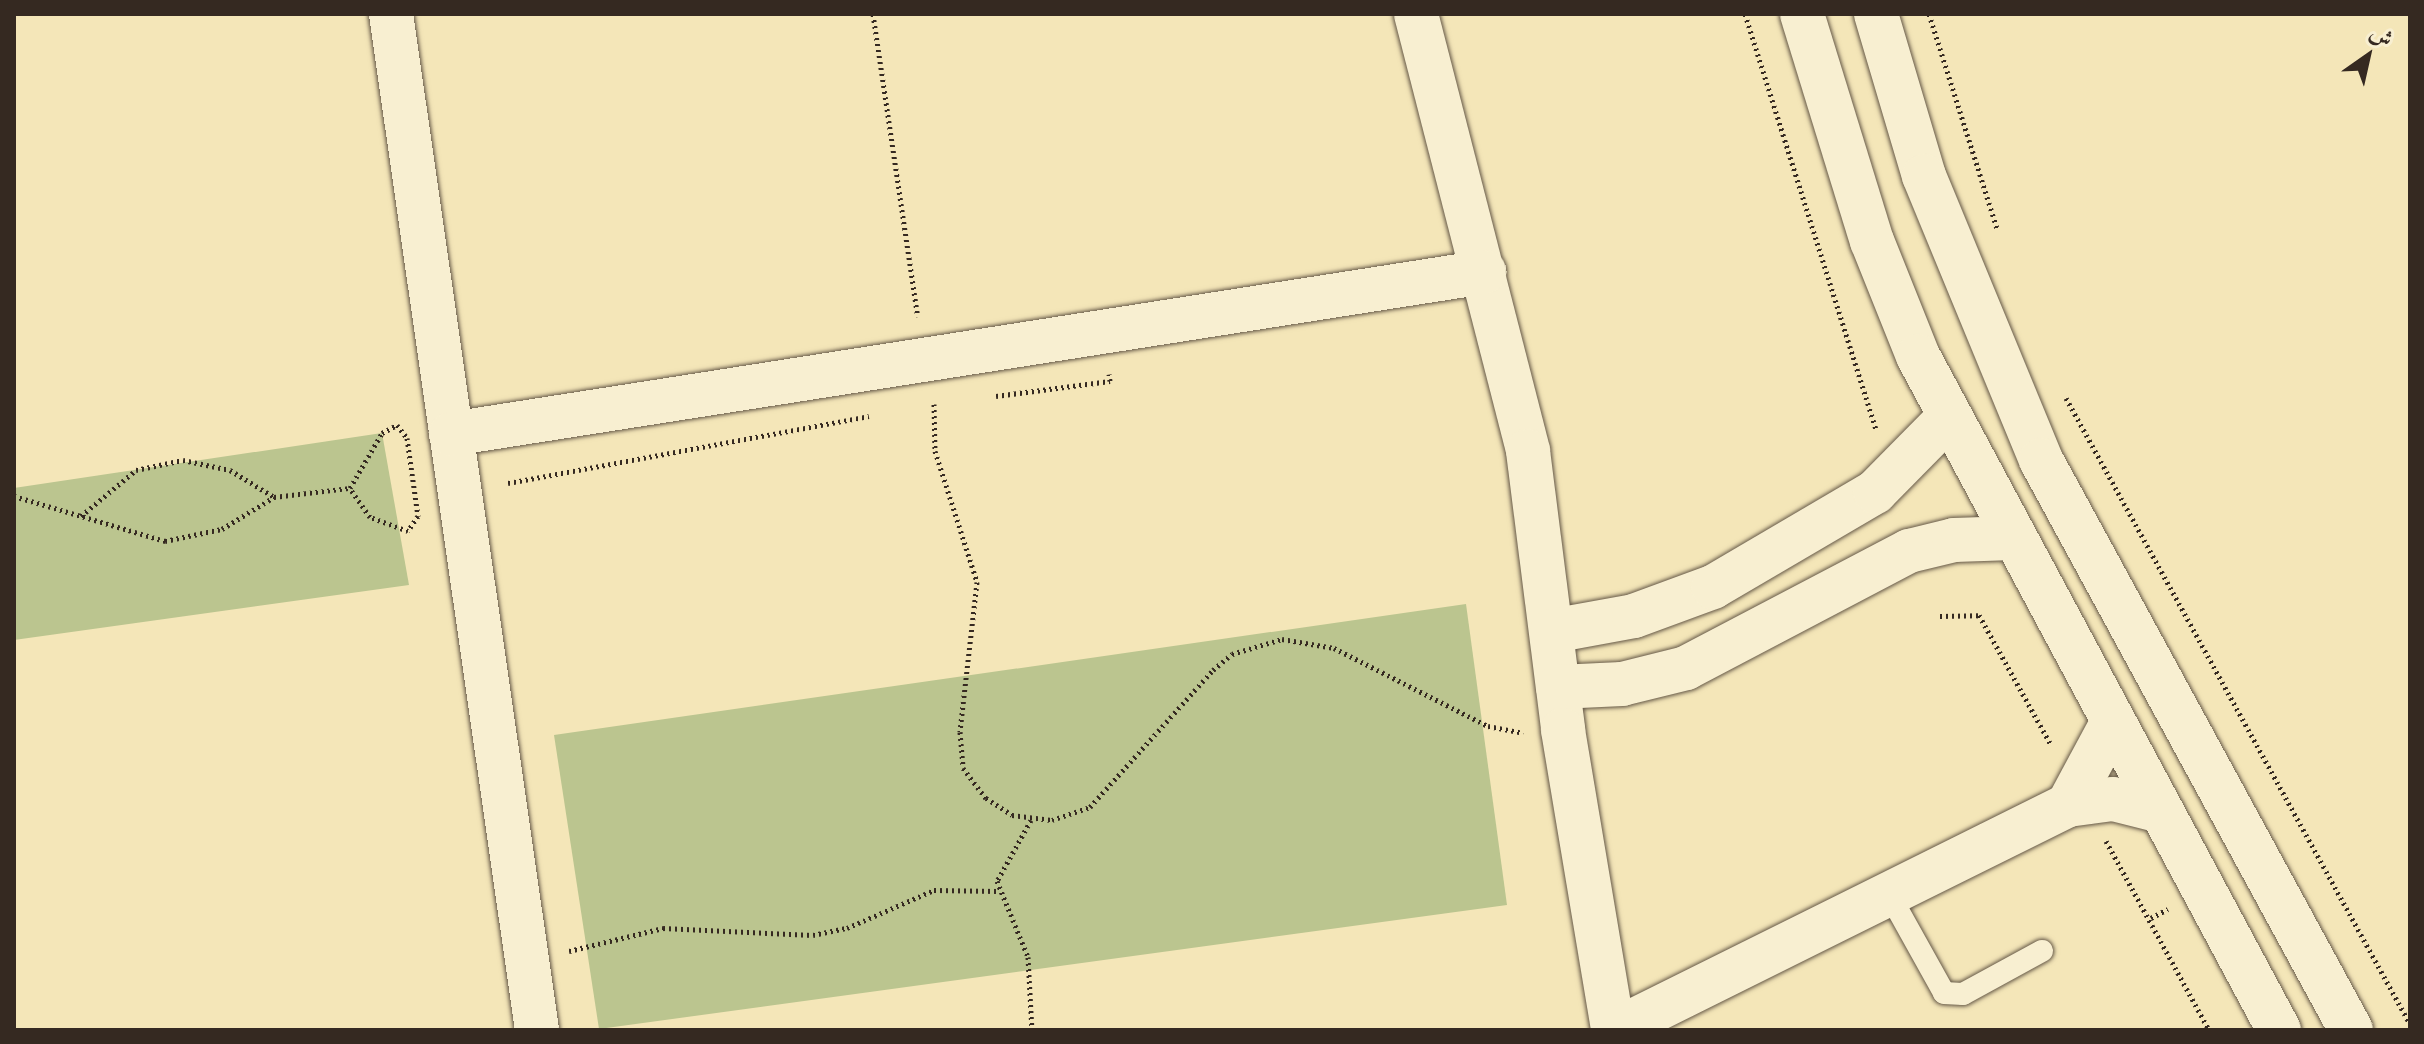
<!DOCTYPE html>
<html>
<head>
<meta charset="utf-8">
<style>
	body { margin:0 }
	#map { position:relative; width:2424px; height:1044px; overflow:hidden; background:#f4e6b8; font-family:"IM FELL French Canon",Amiri,serif }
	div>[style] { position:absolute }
	.green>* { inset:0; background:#bbc58f }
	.path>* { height:5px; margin-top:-2.5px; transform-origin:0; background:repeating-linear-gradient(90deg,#352921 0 2px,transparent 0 6px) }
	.roads { filter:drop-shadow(0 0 2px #655847) drop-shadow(0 0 2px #655847) }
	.service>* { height:22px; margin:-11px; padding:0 11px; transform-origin:11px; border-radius:11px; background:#f8efd1 }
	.minor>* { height:44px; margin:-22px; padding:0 22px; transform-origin:22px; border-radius:22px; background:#f8efd1 }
	.tertiary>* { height:44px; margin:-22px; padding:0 22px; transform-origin:22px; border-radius:22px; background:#f8efd1 }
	span { translate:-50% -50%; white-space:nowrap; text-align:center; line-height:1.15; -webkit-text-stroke:8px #f8efd1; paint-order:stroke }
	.frame { position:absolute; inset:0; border:16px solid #352921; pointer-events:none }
	.north { position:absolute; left:2328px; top:16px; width:80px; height:80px; -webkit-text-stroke:6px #f8efd1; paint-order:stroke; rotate:34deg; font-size:22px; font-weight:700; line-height:32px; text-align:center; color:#352921 }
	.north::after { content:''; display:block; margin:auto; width:28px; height:36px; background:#352921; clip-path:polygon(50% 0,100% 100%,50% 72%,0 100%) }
</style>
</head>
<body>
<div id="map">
	<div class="green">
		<div style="clip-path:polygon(382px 433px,409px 585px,14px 640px,14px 488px)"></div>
		<div style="clip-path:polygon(1466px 604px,1507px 905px,599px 1029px,554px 735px)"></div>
	</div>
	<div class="path">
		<div style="left:873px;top:14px;width:306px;rotate:81.6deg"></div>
		<div style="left:1745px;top:14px;width:435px;rotate:72.5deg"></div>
		<div style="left:1929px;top:14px;width:225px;rotate:72.4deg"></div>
		<div style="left:996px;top:396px;width:115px;rotate:-7.5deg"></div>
		<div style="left:1110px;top:381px;width:7px;rotate:-98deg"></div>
		<div style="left:2066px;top:398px;width:714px;rotate:61.21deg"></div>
		<div style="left:934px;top:404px;width:47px;rotate:88.8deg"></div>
		<div style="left:935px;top:451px;width:138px;rotate:72.2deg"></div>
		<div style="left:977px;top:582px;width:151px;rotate:96.5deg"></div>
		<div style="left:960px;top:732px;width:36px;rotate:85deg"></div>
		<div style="left:963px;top:768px;width:38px;rotate:53deg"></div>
		<div style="left:986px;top:798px;width:31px;rotate:33deg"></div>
		<div style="left:1012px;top:815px;width:40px;rotate:7.1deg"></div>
		<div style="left:1052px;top:820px;width:40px;rotate:-18.9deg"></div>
		<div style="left:1090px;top:807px;width:184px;rotate:-48.1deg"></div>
		<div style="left:1213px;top:670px;width:25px;rotate:-40deg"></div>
		<div style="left:1232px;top:654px;width:52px;rotate:-16.7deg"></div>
		<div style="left:1282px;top:639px;width:53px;rotate:9.8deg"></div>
		<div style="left:1334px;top:648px;width:173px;rotate:26.9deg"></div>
		<div style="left:1488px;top:726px;width:36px;rotate:11deg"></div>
		<div style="left:397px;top:425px;width:16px;rotate:52deg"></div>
		<div style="left:407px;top:438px;width:79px;rotate:82deg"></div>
		<div style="left:418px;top:516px;width:18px;rotate:124deg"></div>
		<div style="left:408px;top:531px;width:40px;rotate:-159.8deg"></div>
		<div style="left:370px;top:517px;width:35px;rotate:-125deg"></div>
		<div style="left:350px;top:488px;width:64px;rotate:-59.8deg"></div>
		<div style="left:382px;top:433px;width:17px;rotate:-28deg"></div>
		<div style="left:508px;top:483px;width:367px;rotate:-10.5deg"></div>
		<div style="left:14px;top:496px;width:158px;rotate:16.6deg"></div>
		<div style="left:165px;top:541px;width:58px;rotate:-11.9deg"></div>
		<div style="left:222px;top:529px;width:61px;rotate:-31.6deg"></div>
		<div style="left:274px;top:497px;width:77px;rotate:-6.8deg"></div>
		<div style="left:81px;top:516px;width:72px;rotate:-39.9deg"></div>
		<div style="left:136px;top:470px;width:48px;rotate:-12deg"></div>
		<div style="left:183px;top:460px;width:48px;rotate:12deg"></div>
		<div style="left:230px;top:470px;width:52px;rotate:31.5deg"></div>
		<div style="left:1940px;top:616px;width:39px;rotate:-1deg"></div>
		<div style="left:1979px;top:615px;width:149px;rotate:61deg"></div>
		<div style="left:1031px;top:820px;width:70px;rotate:119.1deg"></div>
		<div style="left:997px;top:881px;width:82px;rotate:67.8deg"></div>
		<div style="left:1028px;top:957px;width:73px;rotate:86.9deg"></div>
		<div style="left:2106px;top:841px;width:215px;rotate:61.4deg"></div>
		<div style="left:2151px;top:918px;width:19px;rotate:-28deg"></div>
		<div style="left:569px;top:951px;width:97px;rotate:-13.7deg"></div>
		<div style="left:663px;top:928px;width:150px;rotate:2.7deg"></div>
		<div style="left:813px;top:935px;width:35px;rotate:-12deg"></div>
		<div style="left:847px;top:928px;width:95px;rotate:-23.6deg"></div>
		<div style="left:934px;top:890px;width:64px;rotate:0.9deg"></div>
	</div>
	<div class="roads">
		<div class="service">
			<div style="left:1889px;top:894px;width:113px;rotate:60.9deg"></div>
			<div style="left:1944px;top:993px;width:19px;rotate:3deg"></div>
			<div style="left:1963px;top:994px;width:90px;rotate:-28.6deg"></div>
		</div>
		<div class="minor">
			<div style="left:391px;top:14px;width:1026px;rotate:81.82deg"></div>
			<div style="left:1416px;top:14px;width:451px;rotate:75.6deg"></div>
			<div style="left:1528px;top:451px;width:281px;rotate:82.8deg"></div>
			<div style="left:1563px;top:730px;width:304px;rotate:80.5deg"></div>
			<div style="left:451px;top:434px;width:1046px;rotate:-8.91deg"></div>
			<div style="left:1552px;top:631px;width:83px;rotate:-10.4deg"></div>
			<div style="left:1634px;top:616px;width:84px;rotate:-20.2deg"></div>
			<div style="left:1713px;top:587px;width:188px;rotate:-30.4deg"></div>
			<div style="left:1875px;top:492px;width:105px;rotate:-45.4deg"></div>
			<div style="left:1558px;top:687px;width:64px;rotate:-2.7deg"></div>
			<div style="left:1622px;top:684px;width:66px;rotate:-14deg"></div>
			<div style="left:1686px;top:668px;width:252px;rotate:-27.7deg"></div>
			<div style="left:1909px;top:551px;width:46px;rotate:-13.7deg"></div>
			<div style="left:1954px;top:540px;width:59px;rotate:-1.9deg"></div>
			<div style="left:2068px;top:805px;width:91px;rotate:-61.7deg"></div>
			<div style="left:1615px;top:1030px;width:506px;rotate:-26.41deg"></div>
			<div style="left:2068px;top:805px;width:45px;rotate:-7.6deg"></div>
			<div style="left:2113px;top:799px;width:45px;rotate:14deg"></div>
		</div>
		<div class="tertiary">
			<div style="left:1802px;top:14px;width:238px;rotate:72.9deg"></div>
			<div style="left:1872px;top:241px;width:124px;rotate:68.2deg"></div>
			<div style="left:1918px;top:356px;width:765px;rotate:61.83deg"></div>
			<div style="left:1876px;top:14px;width:169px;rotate:73.5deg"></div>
			<div style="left:1924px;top:176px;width:307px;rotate:67.6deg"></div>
			<div style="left:2041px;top:460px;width:649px;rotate:61.46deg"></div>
		</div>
	</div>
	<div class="frame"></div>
	<div class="north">ش</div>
</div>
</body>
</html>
